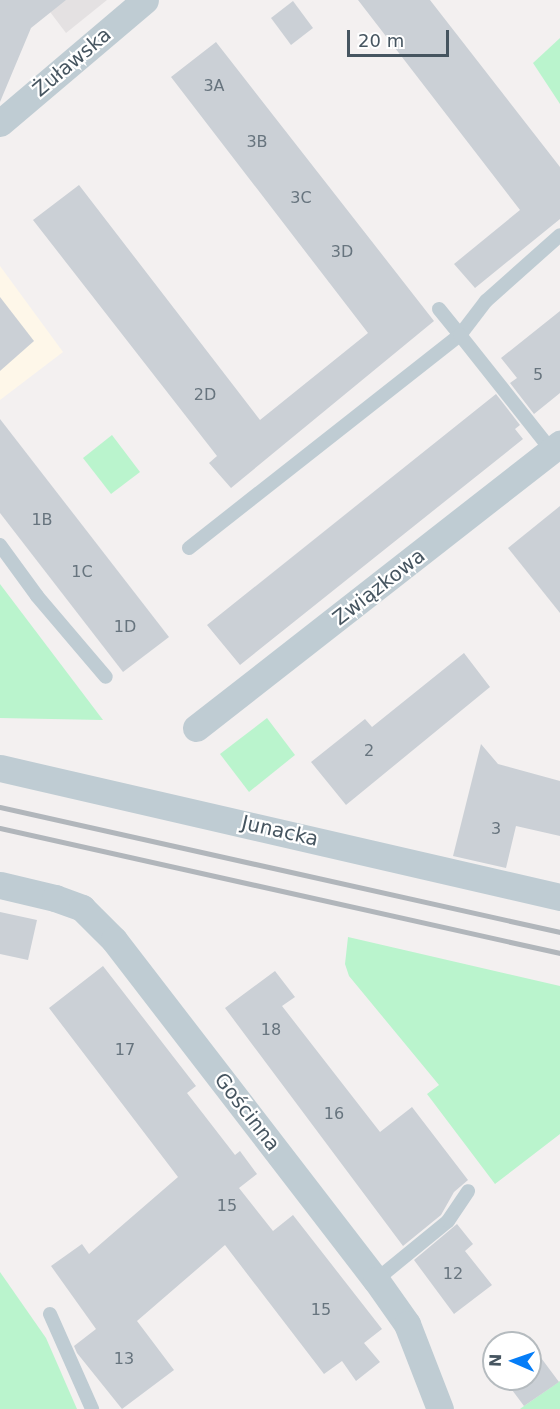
<!DOCTYPE html>
<html>
<head>
<meta charset="utf-8">
<style>
	body { margin:0 }
	#map { position:relative; width:560px; height:1409px; overflow:hidden; background:#f3f0f0; font-family:"DejaVu Sans",sans-serif }
	div>[style] { position:absolute }
	.commercial>* { inset:0; background:#fef7e9 }
	.education>* { inset:0; background:#e4e1e2 }
	.green>* { inset:0; background:#baf4cd }
	.building>* { inset:0; background:#cbd0d6 }
	.lane>* { height:14px; margin:-7px; padding:0 7px; transform-origin:7px; border-radius:7px; background:#bfccd3 }
	.street>* { height:27px; margin:-13.5px; padding:0 13.5px; transform-origin:13.5px; border-radius:13.5px; background:#bfccd3 }
	.rail>* { height:4.5px; margin:-2.25px; padding:0 2.25px; transform-origin:2.25px; border-radius:2.25px; background:#b1b6bb }
	span { translate:-50% -50%; white-space:nowrap; text-align:center; line-height:1.15; -webkit-text-stroke:4.5px #fff; paint-order:stroke }
	.number-label { font-size:16px; color:#67747e }
	.number-label span { -webkit-text-stroke-width:0 }
	.street-label { font-size:20px; color:#465560 }
	.north { position:absolute; left:482px; top:1331px; width:60px; height:60px; box-sizing:border-box; background:#fff; border:2px solid #b5bbbf; border-radius:50%; rotate:272deg; font-size:16px; font-weight:700; line-height:24px; text-align:center; color:#465560 }
	.north::after { content:''; display:block; margin:auto; width:21px; height:27px; background:#057df7; clip-path:polygon(50% 0,100% 100%,50% 72%,0 100%) }
	.scale { position:absolute; left:347px; top:30px; width:102px; height:27px; box-sizing:border-box; border:3px solid #465560; border-top:0; padding-left:8px; font-size:18px; line-height:21px; white-space:nowrap; color:#465560; -webkit-text-stroke:4px #fff; paint-order:stroke }
</style>
</head>
<body>
<div id="map">
	<div class="commercial">
		<div style="clip-path:polygon(0 266px,63px 352px,0 400px)"></div>
	</div>
	<div class="education">
		<div style="clip-path:polygon(41px 0,107px 0,66px 33px)"></div>
	</div>
	<div class="green">
		<div style="clip-path:polygon(560px 38px,560px 104px,533px 63px)"></div>
		<div style="clip-path:polygon(112px 435px,140px 472px,111px 494px,83px 458px)"></div>
		<div style="clip-path:polygon(0 584px,103px 720px,0 718px)"></div>
		<div style="clip-path:polygon(267px 718px,295px 755px,249px 792px,220px 754px)"></div>
		<div style="clip-path:polygon(348px 937px,560px 986px,560px 1134px,495px 1184px,427px 1094px,439px 1085px,349px 976px,345px 964px)"></div>
		<div style="clip-path:polygon(0 1272px,46px 1338px,77px 1409px,0 1409px)"></div>
		<div style="clip-path:polygon(560px 1381px,560px 1409px,520px 1409px,524px 1406px)"></div>
	</div>
	<div class="building">
		<div style="clip-path:polygon(0 0,66px 0,31px 28px,0 102px)"></div>
		<div style="clip-path:polygon(358px 0,430px 0,560px 167px,560px 219px,475px 288px,454px 264px,520px 210px)"></div>
		<div style="clip-path:polygon(293px 1px,313px 28px,291px 45px,271px 18px)"></div>
		<div style="clip-path:polygon(216px 42px,434px 321px,231px 488px,209px 463px,217px 456px,33px 220px,79px 185px,260px 420px,368px 333px,171px 77px)"></div>
		<div style="clip-path:polygon(0 297px,34px 341px,0 371px)"></div>
		<div style="clip-path:polygon(560px 311px,560px 393px,534px 414px,510px 383px,517px 378px,501px 358px)"></div>
		<div style="clip-path:polygon(496px 394px,520px 425px,515px 429px,523px 439px,240px 665px,207px 625px)"></div>
		<div style="clip-path:polygon(0 419px,169px 637px,123px 672px,0 513px)"></div>
		<div style="clip-path:polygon(560px 506px,560px 613px,508px 548px)"></div>
		<div style="clip-path:polygon(464px 653px,490px 687px,346px 805px,311px 762px,365px 719px,372px 727px)"></div>
		<div style="clip-path:polygon(481px 744px,498px 764px,560px 781px,560px 836px,516px 826px,506px 868px,453px 856px)"></div>
		<div style="clip-path:polygon(0 912px,37px 920px,28px 960px,0 954px)"></div>
		<div style="clip-path:polygon(103px 966px,196px 1086px,187px 1093px,235px 1155px,240px 1151px,257px 1174px,239px 1188px,273px 1231px,293px 1215px,382px 1329px,364px 1343px,380px 1362px,356px 1381px,342px 1361px,324px 1374px,225px 1245px,137px 1321px,174px 1370px,122px 1409px,77px 1353px,74px 1346px,96px 1329px,51px 1266px,82px 1244px,89px 1254px,178px 1177px,49px 1008px)"></div>
		<div style="clip-path:polygon(275px 971px,295px 997px,282px 1006px,380px 1132px,412px 1107px,468px 1180px,454px 1192px,441px 1215px,403px 1246px,225px 1008px)"></div>
		<div style="clip-path:polygon(457px 1224px,473px 1244px,465px 1251px,492px 1285px,454px 1314px,414px 1260px)"></div>
		<div style="clip-path:polygon(530px 1343px,559px 1382px,524px 1406px,504px 1379px,530px 1379px)"></div>
	</div>
	<div class="lane">
		<div style="left:439px;top:309px;width:33px;rotate:51deg"></div>
		<div style="left:460px;top:335px;width:43px;rotate:-52.6deg"></div>
		<div style="left:486px;top:301px;width:99px;rotate:-41.7deg"></div>
		<div style="left:0;top:545px;width:63px;rotate:54deg"></div>
		<div style="left:37px;top:596px;width:106px;rotate:49.6deg"></div>
		<div style="left:189px;top:548px;width:345px;rotate:-38.2deg"></div>
		<div style="left:460px;top:335px;width:153px;rotate:51.6deg"></div>
		<div style="left:376px;top:1280px;width:93px;rotate:-39.3deg"></div>
		<div style="left:448px;top:1221px;width:36px;rotate:-56deg"></div>
		<div style="left:50px;top:1314px;width:104px;rotate:66.1deg"></div>
	</div>
	<div class="street">
		<div style="left:0;top:123px;width:190px;rotate:-40.3deg"></div>
		<div style="left:196px;top:728px;width:462px;rotate:-38deg"></div>
		<div style="left:0;top:768px;width:575px;rotate:12.97deg"></div>
		<div style="left:0;top:885px;width:57px;rotate:13.3deg"></div>
		<div style="left:55px;top:898px;width:29px;rotate:20deg"></div>
		<div style="left:82px;top:908px;width:45px;rotate:45deg"></div>
		<div style="left:114px;top:940px;width:429px;rotate:52.4deg"></div>
		<div style="left:376px;top:1280px;width:54px;rotate:54.8deg"></div>
		<div style="left:407px;top:1324px;width:91px;rotate:68.8deg"></div>
	</div>
	<div class="rail">
		<div style="left:0;top:807px;width:574px;rotate:12.58deg"></div>
		<div style="left:0;top:828px;width:574px;rotate:12.58deg"></div>
	</div>
	<div class="number-label">
		<span style="left:214px;top:86px">3A</span>
		<span style="left:257px;top:142px">3B</span>
		<span style="left:301px;top:198px">3C</span>
		<span style="left:342px;top:252px">3D</span>
		<span style="left:538px;top:375px">5</span>
		<span style="left:205px;top:395px">2D</span>
		<span style="left:42px;top:520px">1B</span>
		<span style="left:82px;top:572px">1C</span>
		<span style="left:125px;top:627px">1D</span>
		<span style="left:369px;top:751px">2</span>
		<span style="left:496px;top:829px">3</span>
		<span style="left:271px;top:1030px">18</span>
		<span style="left:125px;top:1050px">17</span>
		<span style="left:334px;top:1114px">16</span>
		<span style="left:227px;top:1206px">15</span>
		<span style="left:453px;top:1274px">12</span>
		<span style="left:321px;top:1310px">15</span>
		<span style="left:124px;top:1359px">13</span>
	</div>
	<div class="street-label">
		<span style="left:72px;top:62px;rotate:-40deg">Żuławska</span>
		<span style="left:379px;top:587px;rotate:-38deg">Związkowa</span>
		<span style="left:280px;top:831px;rotate:13deg">Junacka</span>
		<span style="left:247px;top:1112px;rotate:52deg">Gościnna</span>
	</div>
	<div class="north">N</div>
	<div class="scale">20 m</div>
</div>
</body>
</html>
